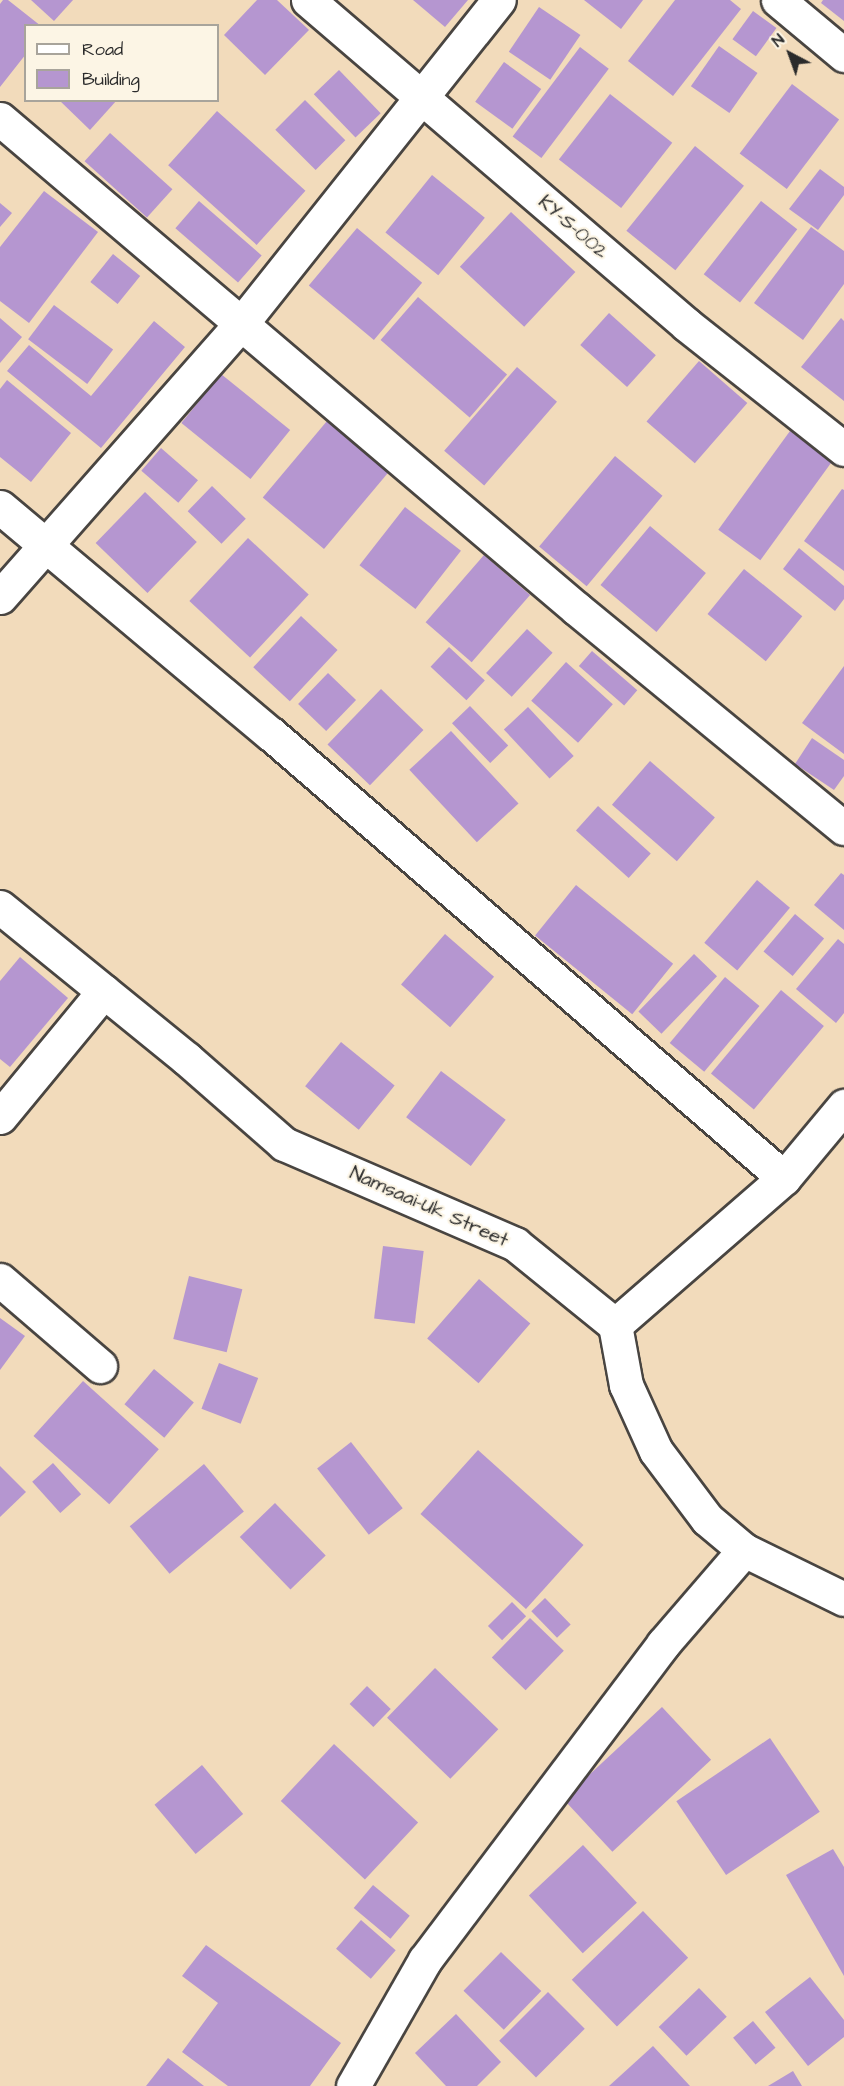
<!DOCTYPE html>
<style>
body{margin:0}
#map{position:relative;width:844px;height:2086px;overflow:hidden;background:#f2dbbb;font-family:"Architects Daughter",sans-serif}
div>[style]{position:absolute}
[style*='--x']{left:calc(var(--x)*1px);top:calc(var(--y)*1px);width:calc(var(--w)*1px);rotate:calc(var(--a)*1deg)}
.building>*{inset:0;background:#b596d0;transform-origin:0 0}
.roads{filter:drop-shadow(2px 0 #494541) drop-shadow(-2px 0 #494541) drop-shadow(0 2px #494541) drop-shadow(0 -2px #494541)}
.minor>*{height:33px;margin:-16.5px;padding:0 16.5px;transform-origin:16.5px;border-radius:16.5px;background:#fff}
span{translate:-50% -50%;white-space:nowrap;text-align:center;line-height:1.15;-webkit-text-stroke:4.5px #fcf5e5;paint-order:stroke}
.street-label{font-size:20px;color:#2b2b2b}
.legend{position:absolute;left:24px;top:24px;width:195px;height:78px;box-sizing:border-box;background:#fcf5e5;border:2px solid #a8a49b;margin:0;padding:8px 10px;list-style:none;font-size:18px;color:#2b2b2b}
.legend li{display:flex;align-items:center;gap:12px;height:30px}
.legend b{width:30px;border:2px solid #a8a49b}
.north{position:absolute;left:760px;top:24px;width:60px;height:60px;-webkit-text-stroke:4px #fcf5e5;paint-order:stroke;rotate:319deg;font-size:16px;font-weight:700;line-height:24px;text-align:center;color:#2b2b2b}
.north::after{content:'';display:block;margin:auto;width:21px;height:27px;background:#2b2b2b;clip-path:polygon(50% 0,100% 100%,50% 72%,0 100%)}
</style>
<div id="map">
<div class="building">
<i style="clip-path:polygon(3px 0,8px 0,41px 26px,26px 26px,26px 54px,0 87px,0 4px)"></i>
<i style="clip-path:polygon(31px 0,73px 0,54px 21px)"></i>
<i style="clip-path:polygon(257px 0,277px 0,309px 30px,265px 75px,224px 35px)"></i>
<i style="clip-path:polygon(413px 0,468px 0,445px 27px)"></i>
<i style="clip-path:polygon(584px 0,643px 0,621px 29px)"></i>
<i style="clip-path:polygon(675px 0,730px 0,741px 9px,673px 96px,628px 61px)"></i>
<i style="clip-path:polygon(823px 0,844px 0,844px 21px,821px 3px)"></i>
<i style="left:539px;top:7px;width:50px;height:54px;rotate:34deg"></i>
<i style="left:753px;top:11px;width:29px;height:35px;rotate:36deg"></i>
<i style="left:719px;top:46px;width:47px;height:49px;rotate:35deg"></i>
<i style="left:580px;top:47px;width:36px;height:112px;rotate:37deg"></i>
<i style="left:504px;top:62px;width:46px;height:49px;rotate:36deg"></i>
<i style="left:339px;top:70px;width:60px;height:35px;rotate:46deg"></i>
<i style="left:792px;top:84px;width:59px;height:87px;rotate:37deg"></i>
<i style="left:610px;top:94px;width:79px;height:83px;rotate:38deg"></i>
<i style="clip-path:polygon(59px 100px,117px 100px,90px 130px)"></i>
<i style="left:305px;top:100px;width:57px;height:42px;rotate:45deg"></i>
<i style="left:217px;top:111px;width:119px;height:73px;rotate:42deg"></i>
<i style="left:110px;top:133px;width:84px;height:38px;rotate:42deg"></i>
<i style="left:695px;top:146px;width:63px;height:109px;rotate:39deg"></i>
<i style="clip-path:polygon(820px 169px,844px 187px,844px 195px,818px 230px,789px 209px)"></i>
<i style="left:432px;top:175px;width:68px;height:74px;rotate:39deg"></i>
<i style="clip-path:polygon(44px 191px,98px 232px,29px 323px,0 301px,0 247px)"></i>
<i style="left:199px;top:201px;width:83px;height:36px;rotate:41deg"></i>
<i style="left:761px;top:201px;width:46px;height:93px;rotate:38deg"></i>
<i style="clip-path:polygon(0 203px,12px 213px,0 227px)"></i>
<i style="left:511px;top:212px;width:88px;height:75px;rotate:43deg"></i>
<i style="clip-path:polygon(811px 227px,844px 251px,844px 284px,803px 340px,754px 303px)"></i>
<i style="left:357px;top:228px;width:85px;height:75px;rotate:40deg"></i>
<i style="left:113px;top:254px;width:35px;height:36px;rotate:39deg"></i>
<i style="left:418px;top:297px;width:118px;height:57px;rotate:41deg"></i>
<i style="left:54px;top:305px;width:74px;height:43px;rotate:37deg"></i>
<i style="left:609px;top:313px;width:63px;height:43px;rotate:42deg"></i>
<i style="clip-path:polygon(0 318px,22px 337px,0 363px)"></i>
<i style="clip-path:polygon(841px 318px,844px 321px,844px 401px,801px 367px)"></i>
<i style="clip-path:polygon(154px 321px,185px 347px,101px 448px,7px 371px,29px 345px,91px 396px)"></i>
<i style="left:699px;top:361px;width:64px;height:80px;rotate:41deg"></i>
<i style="left:517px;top:367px;width:53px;height:111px;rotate:41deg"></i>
<i style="left:221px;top:374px;width:89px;height:63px;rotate:39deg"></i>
<i style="clip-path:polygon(7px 380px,71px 433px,31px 482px,0 457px,0 389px)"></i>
<i style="left:327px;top:421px;width:80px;height:100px;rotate:40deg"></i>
<i style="left:790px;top:431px;width:52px;height:122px;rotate:36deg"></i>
<i style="left:161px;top:448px;width:49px;height:30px;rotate:41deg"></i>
<i style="left:615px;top:456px;width:62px;height:118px;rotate:40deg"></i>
<i style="left:212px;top:486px;width:47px;height:35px;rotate:44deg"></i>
<i style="clip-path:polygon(842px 489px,844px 490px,844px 571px,804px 541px)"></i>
<i style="left:145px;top:492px;width:72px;height:71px;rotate:44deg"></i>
<i style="left:405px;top:507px;width:71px;height:74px;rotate:38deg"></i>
<i style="left:650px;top:526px;width:73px;height:77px;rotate:40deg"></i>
<i style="left:248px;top:538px;width:83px;height:86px;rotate:43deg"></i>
<i style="clip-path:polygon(799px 548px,844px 586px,844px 599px,835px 611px,783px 569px)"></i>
<i style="left:484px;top:555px;width:61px;height:89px;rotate:41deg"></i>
<i style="left:744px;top:569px;width:75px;height:58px;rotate:39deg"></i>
<i style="left:301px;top:616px;width:50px;height:70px;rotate:43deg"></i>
<i style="left:527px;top:629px;width:35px;height:60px;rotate:43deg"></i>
<i style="left:449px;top:647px;width:49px;height:27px;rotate:43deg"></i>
<i style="left:592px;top:651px;width:60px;height:20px;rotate:41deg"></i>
<i style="left:566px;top:662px;width:63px;height:52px;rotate:42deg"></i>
<i style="clip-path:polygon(844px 666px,844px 754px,802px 723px)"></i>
<i style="left:328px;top:673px;width:39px;height:43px;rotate:44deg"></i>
<i style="left:381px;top:689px;width:59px;height:77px;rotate:44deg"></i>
<i style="left:470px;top:706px;width:55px;height:25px;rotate:46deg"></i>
<i style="left:528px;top:707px;width:67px;height:33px;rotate:47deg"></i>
<i style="left:451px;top:731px;width:99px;height:57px;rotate:47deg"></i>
<i style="clip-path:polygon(812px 738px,844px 760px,844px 776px,834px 790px,795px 764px)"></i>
<i style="left:650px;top:761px;width:86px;height:58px;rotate:41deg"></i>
<i style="left:598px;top:806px;width:71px;height:33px;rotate:42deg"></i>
<i style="clip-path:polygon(841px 873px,844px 875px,844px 930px,814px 905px)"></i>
<i style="left:757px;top:880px;width:43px;height:82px;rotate:40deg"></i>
<i style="left:576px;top:885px;width:125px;height:65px;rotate:39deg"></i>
<i style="left:795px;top:914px;width:38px;height:49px;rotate:40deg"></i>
<i style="left:445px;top:934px;width:65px;height:67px;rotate:41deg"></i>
<i style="clip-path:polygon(838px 939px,844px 944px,844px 1013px,836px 1023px,796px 989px)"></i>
<i style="left:694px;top:954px;width:32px;height:80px;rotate:44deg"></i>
<i style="clip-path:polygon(20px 957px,68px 998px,10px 1067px,0 1059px,0 981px)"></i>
<i style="left:725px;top:977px;width:45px;height:86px;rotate:40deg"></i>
<i style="left:781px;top:990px;width:56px;height:109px;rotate:40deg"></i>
<i style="left:341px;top:1042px;width:69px;height:57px;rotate:39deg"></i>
<i style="left:441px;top:1071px;width:81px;height:58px;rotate:37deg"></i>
<i style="left:383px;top:1246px;width:41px;height:73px;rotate:7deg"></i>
<i style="left:189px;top:1276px;width:55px;height:65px;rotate:14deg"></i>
<i style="left:479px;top:1279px;width:68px;height:79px;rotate:41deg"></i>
<i style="clip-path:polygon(0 1318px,25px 1336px,0 1370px)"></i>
<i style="left:219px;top:1363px;width:42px;height:49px;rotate:21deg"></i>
<i style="left:154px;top:1369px;width:52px;height:46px;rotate:40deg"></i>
<i style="left:83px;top:1381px;width:102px;height:74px;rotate:42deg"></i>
<i style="left:351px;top:1442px;width:84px;height:43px;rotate:52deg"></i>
<i style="left:478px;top:1450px;width:142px;height:86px;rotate:42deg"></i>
<i style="left:53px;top:1463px;width:42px;height:28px;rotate:48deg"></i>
<i style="left:204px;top:1464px;width:62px;height:97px;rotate:50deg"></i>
<i style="clip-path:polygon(0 1466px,26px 1492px,0 1517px)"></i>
<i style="left:275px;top:1503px;width:73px;height:49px;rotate:46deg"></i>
<i style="left:545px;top:1598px;width:37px;height:19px;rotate:46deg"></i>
<i style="left:512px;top:1602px;width:20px;height:34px;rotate:45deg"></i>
<i style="left:530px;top:1618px;width:47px;height:55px;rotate:44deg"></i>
<i style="left:435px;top:1668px;width:88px;height:69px;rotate:44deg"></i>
<i style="left:367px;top:1686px;width:33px;height:25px;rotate:44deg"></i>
<i style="left:662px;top:1707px;width:72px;height:135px;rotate:47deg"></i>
<i style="left:770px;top:1738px;width:89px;height:113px;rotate:56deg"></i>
<i style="left:334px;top:1744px;width:115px;height:78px;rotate:43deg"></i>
<i style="left:202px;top:1765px;width:64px;height:62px;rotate:50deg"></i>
<i style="left:583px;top:1845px;width:79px;height:74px;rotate:47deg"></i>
<i style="clip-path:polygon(833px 1849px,844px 1867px,844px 1976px,786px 1875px)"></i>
<i style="left:373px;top:1885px;width:48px;height:30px;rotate:40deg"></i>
<i style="left:643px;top:1911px;width:65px;height:99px;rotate:46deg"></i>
<i style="left:361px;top:1920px;width:46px;height:38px;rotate:41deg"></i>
<i style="clip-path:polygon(206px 1945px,341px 2043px,310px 2086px,228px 2086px,182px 2052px,218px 2003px,182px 1976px)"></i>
<i style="left:501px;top:1952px;width:56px;height:54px;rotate:44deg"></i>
<i style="clip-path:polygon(810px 1977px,844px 2020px,844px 2037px,808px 2066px,765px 2012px)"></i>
<i style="left:699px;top:1988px;width:40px;height:56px;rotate:46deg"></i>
<i style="left:548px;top:1992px;width:52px;height:69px;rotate:45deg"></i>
<i style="clip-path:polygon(456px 2014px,501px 2062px,477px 2086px,446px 2086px,415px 2053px)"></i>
<i style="left:753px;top:2021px;width:35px;height:26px;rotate:50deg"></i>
<i style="clip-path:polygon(653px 2046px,690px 2086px,609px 2086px)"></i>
<i style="clip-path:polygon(168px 2058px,204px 2086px,146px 2086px)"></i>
<i style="clip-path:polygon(793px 2071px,802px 2086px,768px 2086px)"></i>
</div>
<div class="roads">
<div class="minor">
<i style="--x:308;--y:0;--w:499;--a:40.6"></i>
<i style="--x:687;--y:325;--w:200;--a:38.3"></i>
<i style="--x:778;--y:0;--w:86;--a:39.8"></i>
<i style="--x:0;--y:119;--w:757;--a:40.34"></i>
<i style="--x:577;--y:609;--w:345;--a:39.4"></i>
<i style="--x:0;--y:507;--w:354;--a:40"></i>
<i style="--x:271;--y:734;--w:678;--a:40.88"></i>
<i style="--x:0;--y:597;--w:364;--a:-48.6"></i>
<i style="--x:241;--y:324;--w:414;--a:-51.5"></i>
<i style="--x:0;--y:907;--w:241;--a:39.1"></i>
<i style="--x:187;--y:1059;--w:129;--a:41.2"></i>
<i style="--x:284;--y:1144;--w:252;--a:23.4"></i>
<i style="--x:515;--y:1244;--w:129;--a:39"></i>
<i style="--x:615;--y:1325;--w:61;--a:79.6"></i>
<i style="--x:626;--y:1385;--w:72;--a:65.6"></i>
<i style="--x:656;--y:1451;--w:85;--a:53.1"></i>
<i style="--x:707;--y:1519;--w:48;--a:40"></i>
<i style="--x:744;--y:1550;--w:111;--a:26.1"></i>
<i style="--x:0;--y:1117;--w:163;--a:-50.5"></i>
<i style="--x:0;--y:1280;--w:132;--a:40.7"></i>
<i style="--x:615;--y:1325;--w:224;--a:-41"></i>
<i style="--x:784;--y:1178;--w:94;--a:-50.2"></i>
<i style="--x:353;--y:2086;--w:145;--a:-60.3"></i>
<i style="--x:425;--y:1960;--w:396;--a:-53"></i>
<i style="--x:663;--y:1644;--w:124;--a:-49.2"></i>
</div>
</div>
<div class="street-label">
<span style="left:573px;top:227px;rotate:41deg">KY-S-002</span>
<span style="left:429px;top:1207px;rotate:24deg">Namsaai-Uk Street</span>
</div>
<ul class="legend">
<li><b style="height:8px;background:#fff"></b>Road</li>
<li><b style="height:16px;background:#b596d0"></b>Building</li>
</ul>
<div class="north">N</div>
</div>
